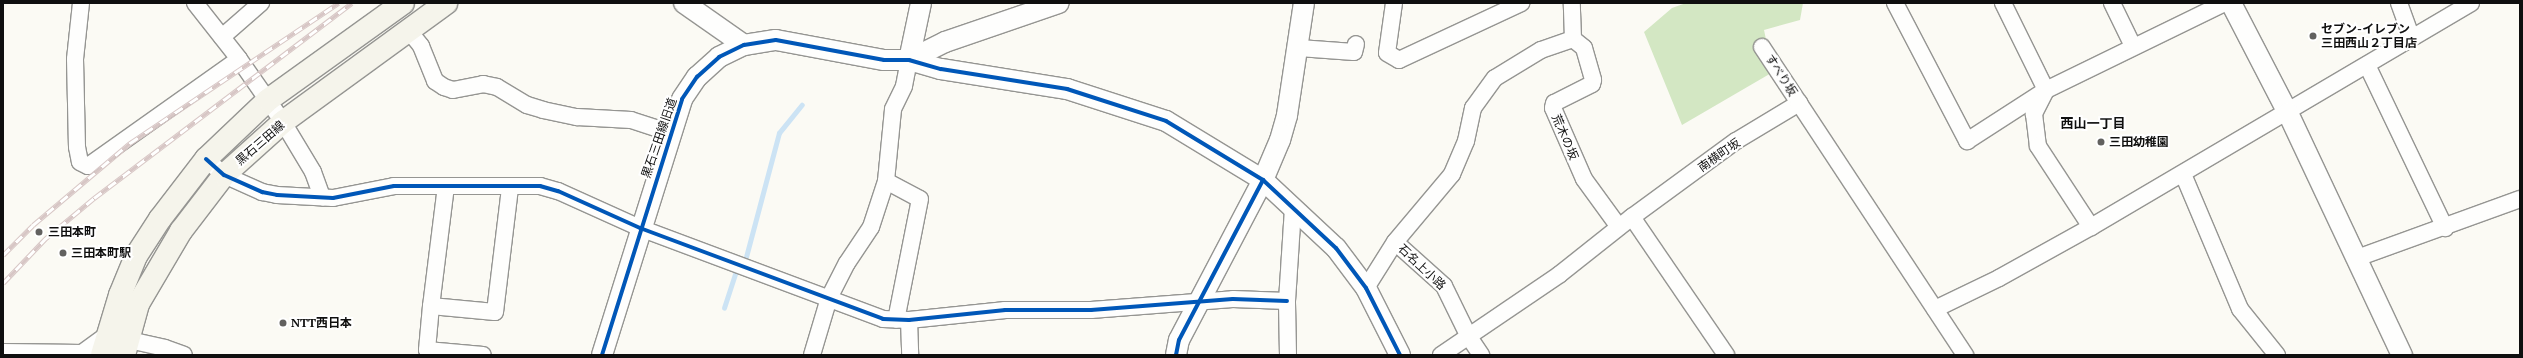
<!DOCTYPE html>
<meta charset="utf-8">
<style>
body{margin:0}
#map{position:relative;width:2523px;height:358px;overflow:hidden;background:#fbfaf4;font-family:"PT Serif","Noto Sans JP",serif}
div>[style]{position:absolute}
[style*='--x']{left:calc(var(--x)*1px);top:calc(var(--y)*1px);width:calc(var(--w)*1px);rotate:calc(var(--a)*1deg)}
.forest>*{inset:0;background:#d3e7c3}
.stream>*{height:4.5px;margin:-2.25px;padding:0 2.25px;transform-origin:2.25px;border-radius:2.25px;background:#cce3f4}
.roads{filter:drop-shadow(1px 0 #959592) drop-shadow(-1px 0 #959592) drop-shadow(0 1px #959592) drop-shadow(0 -1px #959592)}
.minor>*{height:16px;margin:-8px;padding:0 8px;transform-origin:8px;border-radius:8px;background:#fefefd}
.tertiary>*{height:20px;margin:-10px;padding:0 10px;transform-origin:10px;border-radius:10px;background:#fefefd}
.secondary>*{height:22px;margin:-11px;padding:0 11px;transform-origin:11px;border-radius:11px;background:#f5f4eb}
.rail>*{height:4.5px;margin-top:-2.25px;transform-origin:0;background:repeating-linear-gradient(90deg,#fff 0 9px,#d7c6c5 0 18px);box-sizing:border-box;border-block:1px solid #d7c6c5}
.cycleway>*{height:4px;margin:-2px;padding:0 2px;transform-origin:2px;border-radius:2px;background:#0057b8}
.dots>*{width:11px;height:11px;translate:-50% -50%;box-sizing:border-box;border:2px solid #fff;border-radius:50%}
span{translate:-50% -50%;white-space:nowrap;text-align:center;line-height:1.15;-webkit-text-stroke:4px #fff;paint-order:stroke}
.poi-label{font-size:12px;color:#0f0f0f;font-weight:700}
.left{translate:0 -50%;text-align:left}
.street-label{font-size:12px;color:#0f0f0f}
.neighbourhood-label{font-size:13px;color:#0f0f0f;font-weight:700}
.frame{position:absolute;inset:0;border:4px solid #0f0f0f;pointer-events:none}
</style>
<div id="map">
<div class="forest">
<i style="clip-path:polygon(1686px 3px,1803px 3px,1800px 20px,1764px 30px,1773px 72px,1682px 125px,1644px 32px,1672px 8px)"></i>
</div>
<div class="stream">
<i style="--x:746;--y:257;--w:128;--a:-75.1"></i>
<i style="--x:779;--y:133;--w:36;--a:-51"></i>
<i style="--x:724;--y:308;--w:39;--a:-72"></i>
</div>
<div class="roads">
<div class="minor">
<i style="--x:81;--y:3;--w:56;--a:96.1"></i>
<i style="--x:75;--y:59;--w:88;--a:88.7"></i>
<i style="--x:77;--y:147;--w:15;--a:79"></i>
<i style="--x:80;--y:162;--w:9;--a:27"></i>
<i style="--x:88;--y:166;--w:185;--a:-35.3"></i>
<i style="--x:195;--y:3;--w:71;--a:51.8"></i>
<i style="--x:239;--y:59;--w:77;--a:55.1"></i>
<i style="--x:283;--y:122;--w:58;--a:59"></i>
<i style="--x:313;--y:172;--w:27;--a:70"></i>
<i style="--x:1394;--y:3;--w:50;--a:98"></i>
<i style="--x:1387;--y:53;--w:14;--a:30"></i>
<i style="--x:1399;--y:60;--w:135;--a:-25"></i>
<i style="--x:1895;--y:3;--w:156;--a:62.4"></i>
<i style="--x:1967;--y:141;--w:94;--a:-32.8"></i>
<i style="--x:2046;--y:90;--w:198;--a:-26"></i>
<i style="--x:2003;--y:3;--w:97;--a:63.7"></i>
<i style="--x:2112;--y:3;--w:48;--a:64"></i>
<i style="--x:2399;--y:3;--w:35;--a:70"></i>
<i style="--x:409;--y:31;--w:19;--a:51"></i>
<i style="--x:421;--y:46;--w:38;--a:68"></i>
<i style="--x:435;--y:81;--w:11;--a:34"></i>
<i style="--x:444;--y:87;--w:9;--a:18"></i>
<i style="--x:453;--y:90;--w:31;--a:-11"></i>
<i style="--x:483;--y:84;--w:14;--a:12"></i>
<i style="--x:497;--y:87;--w:35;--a:31"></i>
<i style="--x:527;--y:105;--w:17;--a:17"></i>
<i style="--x:543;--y:110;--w:35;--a:12"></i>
<i style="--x:577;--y:117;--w:54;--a:3.2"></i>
<i style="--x:631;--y:120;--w:40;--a:18"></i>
<i style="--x:222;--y:37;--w:52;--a:-41.1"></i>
<i style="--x:1573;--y:39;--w:14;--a:39"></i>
<i style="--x:1584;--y:48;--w:33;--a:74"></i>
<i style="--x:1593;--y:80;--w:4;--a:104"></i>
<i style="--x:1592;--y:84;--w:42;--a:153.4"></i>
<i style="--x:1554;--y:103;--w:5;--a:101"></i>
<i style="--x:1553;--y:108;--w:77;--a:66.4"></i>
<i style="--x:1584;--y:179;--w:59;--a:53.9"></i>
<i style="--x:1762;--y:47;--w:67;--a:56.5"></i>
<i style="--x:1299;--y:48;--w:55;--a:4.2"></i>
<i style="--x:1354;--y:52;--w:8;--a:-76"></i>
<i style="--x:2367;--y:65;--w:181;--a:64.4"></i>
<i style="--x:2045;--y:92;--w:25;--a:117"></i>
<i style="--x:2034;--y:114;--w:32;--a:83"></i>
<i style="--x:2038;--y:146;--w:97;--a:56.8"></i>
<i style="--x:206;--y:159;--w:24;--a:42"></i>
<i style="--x:224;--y:175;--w:42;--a:24.1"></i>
<i style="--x:262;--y:192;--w:15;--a:11"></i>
<i style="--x:277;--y:195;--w:56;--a:3.1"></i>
<i style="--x:333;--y:198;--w:62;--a:-11.1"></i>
<i style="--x:394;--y:186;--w:146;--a:0"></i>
<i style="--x:540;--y:186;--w:19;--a:16"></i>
<i style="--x:558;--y:191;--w:90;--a:24.3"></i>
<i style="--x:640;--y:228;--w:259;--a:20.5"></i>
<i style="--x:883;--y:319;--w:26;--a:2"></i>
<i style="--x:909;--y:320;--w:97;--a:-5.9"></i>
<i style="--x:1005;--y:310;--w:86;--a:0"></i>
<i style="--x:1091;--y:310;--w:142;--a:-4.4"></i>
<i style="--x:1233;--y:299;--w:54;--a:2.1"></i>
<i style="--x:2183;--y:174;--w:147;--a:67.1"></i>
<i style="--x:2240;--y:309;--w:59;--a:51.2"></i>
<i style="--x:886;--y:181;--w:38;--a:28"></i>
<i style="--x:920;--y:199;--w:123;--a:101.2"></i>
<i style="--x:446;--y:186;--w:121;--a:97.1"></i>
<i style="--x:431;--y:306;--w:64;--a:5.4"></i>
<i style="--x:495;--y:312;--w:125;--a:-83.1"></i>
<i style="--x:1632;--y:217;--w:167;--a:55.7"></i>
<i style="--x:1395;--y:242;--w:66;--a:41.9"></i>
<i style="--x:1444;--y:286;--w:57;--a:63.9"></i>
<i style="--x:1469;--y:337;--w:22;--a:56"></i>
<i style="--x:2357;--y:258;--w:173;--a:-19.9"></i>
<i style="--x:1366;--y:288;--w:54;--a:-57.8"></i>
<i style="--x:1395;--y:242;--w:89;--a:-50"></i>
<i style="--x:1452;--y:174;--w:36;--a:-67"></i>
<i style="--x:1466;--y:141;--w:34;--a:-78"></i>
<i style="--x:1473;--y:108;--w:37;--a:-54"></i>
<i style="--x:1495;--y:78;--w:54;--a:-31.3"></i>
<i style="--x:1541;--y:50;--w:34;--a:-19"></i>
<i style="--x:1573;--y:39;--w:36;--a:-92"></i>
<i style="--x:431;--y:306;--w:44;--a:95.2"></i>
<i style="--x:427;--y:350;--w:56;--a:5.1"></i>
<i style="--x:1935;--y:309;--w:71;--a:-25.8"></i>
<i style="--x:1999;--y:278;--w:105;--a:-29"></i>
<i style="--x:2091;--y:227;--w:441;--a:-30.5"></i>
<i style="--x:909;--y:320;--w:35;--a:88"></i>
<i style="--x:3;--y:352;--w:79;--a:0.7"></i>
<i style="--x:82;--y:353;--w:31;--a:-36"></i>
<i style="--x:107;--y:335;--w:59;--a:12.6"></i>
<i style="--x:165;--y:348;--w:20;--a:20"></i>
<i style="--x:812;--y:355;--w:59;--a:-73.4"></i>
<i style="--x:829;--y:298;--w:39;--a:-63"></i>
<i style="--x:847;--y:263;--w:43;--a:-56.3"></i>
<i style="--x:871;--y:227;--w:48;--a:-71.9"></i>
<i style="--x:886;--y:181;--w:72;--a:-84.4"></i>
<i style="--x:893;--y:109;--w:25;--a:-64"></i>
<i style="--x:904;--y:86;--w:26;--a:-79"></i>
<i style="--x:1288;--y:355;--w:54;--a:-91.1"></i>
<i style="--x:1287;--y:301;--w:93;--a:-86.3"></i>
<i style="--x:1441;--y:355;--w:144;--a:-34.2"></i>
<i style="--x:1560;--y:274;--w:92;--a:-38.4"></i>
<i style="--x:1632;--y:217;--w:129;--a:-36.2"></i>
<i style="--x:1736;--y:141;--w:74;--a:-31.1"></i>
<i style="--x:1799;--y:103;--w:302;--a:56.6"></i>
</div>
<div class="tertiary">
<i style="--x:684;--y:3;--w:73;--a:35"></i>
<i style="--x:2231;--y:3;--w:124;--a:62.6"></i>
<i style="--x:2288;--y:113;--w:268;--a:64.8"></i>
<i style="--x:909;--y:60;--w:40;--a:-26.6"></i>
<i style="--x:945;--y:42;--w:120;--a:-18.9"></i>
<i style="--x:909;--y:60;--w:58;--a:-78.1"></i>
<i style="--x:602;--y:355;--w:268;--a:-72.6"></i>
<i style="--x:682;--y:99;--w:27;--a:-56"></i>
<i style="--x:697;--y:77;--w:30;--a:-42"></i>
<i style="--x:719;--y:57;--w:28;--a:-26"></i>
<i style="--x:744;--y:45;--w:32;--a:-9"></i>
<i style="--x:776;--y:40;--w:110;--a:10.5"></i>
<i style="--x:884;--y:60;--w:25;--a:0"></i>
<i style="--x:909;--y:60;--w:33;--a:16"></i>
<i style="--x:941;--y:69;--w:128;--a:9"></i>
<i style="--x:1067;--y:89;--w:104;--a:17.9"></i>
<i style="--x:1166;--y:121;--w:114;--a:31.3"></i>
<i style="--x:1263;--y:180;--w:100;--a:43"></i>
<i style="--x:1336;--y:248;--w:50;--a:53.1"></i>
<i style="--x:1366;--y:288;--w:75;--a:63.1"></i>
<i style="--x:1176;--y:355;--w:15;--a:-79"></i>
<i style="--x:1179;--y:340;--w:181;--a:-62.3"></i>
<i style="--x:1263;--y:180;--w:43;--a:-67"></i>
<i style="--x:1280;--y:140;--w:26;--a:-74"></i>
<i style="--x:1287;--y:115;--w:113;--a:-81.4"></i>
</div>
<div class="secondary">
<i style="--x:102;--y:355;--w:63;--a:-73.3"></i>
<i style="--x:120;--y:295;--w:42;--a:-67.7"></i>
<i style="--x:136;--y:256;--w:44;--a:-57"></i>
<i style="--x:160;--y:219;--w:76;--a:-52.5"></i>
<i style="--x:206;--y:159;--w:86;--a:-43.6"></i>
<i style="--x:268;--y:100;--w:166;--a:-35.7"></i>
<i style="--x:124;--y:355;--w:53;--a:-74.6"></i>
<i style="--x:138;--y:304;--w:85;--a:-59.5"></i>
<i style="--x:181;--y:231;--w:71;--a:-52.5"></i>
<i style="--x:224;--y:175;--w:79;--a:-41.9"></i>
<i style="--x:283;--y:122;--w:202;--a:-36.1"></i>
</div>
</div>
<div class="rail">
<i style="--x:3;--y:255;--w:42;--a:-45"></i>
<i style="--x:33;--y:225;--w:127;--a:-40.2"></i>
<i style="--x:130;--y:143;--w:251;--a:-33.9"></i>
<i style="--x:3;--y:283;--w:61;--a:-46.3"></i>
<i style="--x:45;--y:239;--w:64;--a:-39.9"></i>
<i style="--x:94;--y:198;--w:323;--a:-37.1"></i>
</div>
<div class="cycleway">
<i style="--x:206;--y:159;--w:24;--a:42"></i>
<i style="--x:224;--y:175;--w:42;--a:24.1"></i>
<i style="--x:262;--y:192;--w:15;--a:11"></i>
<i style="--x:277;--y:195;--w:56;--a:3.1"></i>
<i style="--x:333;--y:198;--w:62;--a:-11.1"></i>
<i style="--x:394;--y:186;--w:146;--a:0"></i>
<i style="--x:540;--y:186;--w:19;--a:16"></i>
<i style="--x:558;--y:191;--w:90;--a:24.3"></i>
<i style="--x:640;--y:228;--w:259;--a:20.5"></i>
<i style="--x:883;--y:319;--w:26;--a:2"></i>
<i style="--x:909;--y:320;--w:97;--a:-5.9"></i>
<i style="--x:1005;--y:310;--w:86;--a:0"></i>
<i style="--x:1091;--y:310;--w:142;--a:-4.4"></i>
<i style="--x:1233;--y:299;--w:54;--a:2.1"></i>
<i style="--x:602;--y:355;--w:268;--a:-72.6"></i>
<i style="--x:682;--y:99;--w:27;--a:-56"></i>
<i style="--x:697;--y:77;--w:30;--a:-42"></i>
<i style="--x:719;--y:57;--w:28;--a:-26"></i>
<i style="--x:744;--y:45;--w:32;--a:-9"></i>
<i style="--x:776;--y:40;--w:110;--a:10.5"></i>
<i style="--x:884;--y:60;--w:25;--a:0"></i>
<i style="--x:909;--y:60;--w:33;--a:16"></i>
<i style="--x:941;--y:69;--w:128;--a:9"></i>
<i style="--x:1067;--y:89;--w:104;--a:17.9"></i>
<i style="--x:1166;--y:121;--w:114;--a:31.3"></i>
<i style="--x:1263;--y:180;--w:100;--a:43"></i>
<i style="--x:1336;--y:248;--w:50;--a:53.1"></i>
<i style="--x:1366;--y:288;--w:75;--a:63.1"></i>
<i style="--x:1176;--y:355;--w:15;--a:-79"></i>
<i style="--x:1179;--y:340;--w:181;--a:-62.3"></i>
</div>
<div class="dots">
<i style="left:2313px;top:36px;background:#62615f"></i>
<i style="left:2101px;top:142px;background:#62615f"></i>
<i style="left:39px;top:232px;background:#62615f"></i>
<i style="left:63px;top:253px;background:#62615f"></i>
<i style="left:283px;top:323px;background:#62615f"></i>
</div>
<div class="poi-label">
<span class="left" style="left:2321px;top:36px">セブン-イレブン<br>三田西山２丁目店</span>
<span class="left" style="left:2109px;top:142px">三田幼稚園</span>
<span class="left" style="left:48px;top:232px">三田本町</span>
<span class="left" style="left:71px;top:253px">三田本町駅</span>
<span class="left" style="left:291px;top:323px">NTT西日本</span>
</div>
<div class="street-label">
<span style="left:1781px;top:75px;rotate:57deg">すべり坂</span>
<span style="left:1565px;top:137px;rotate:67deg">荒木の坂</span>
<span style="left:659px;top:138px;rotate:-71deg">黒石三田線旧道</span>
<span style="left:260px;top:143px;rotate:-41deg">黒石三田線</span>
<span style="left:1719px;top:155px;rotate:-35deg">南横町坂</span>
<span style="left:1422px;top:267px;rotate:43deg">石名上小路</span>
</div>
<div class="neighbourhood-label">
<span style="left:2093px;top:123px">西山一丁目</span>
</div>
<div class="frame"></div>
</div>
